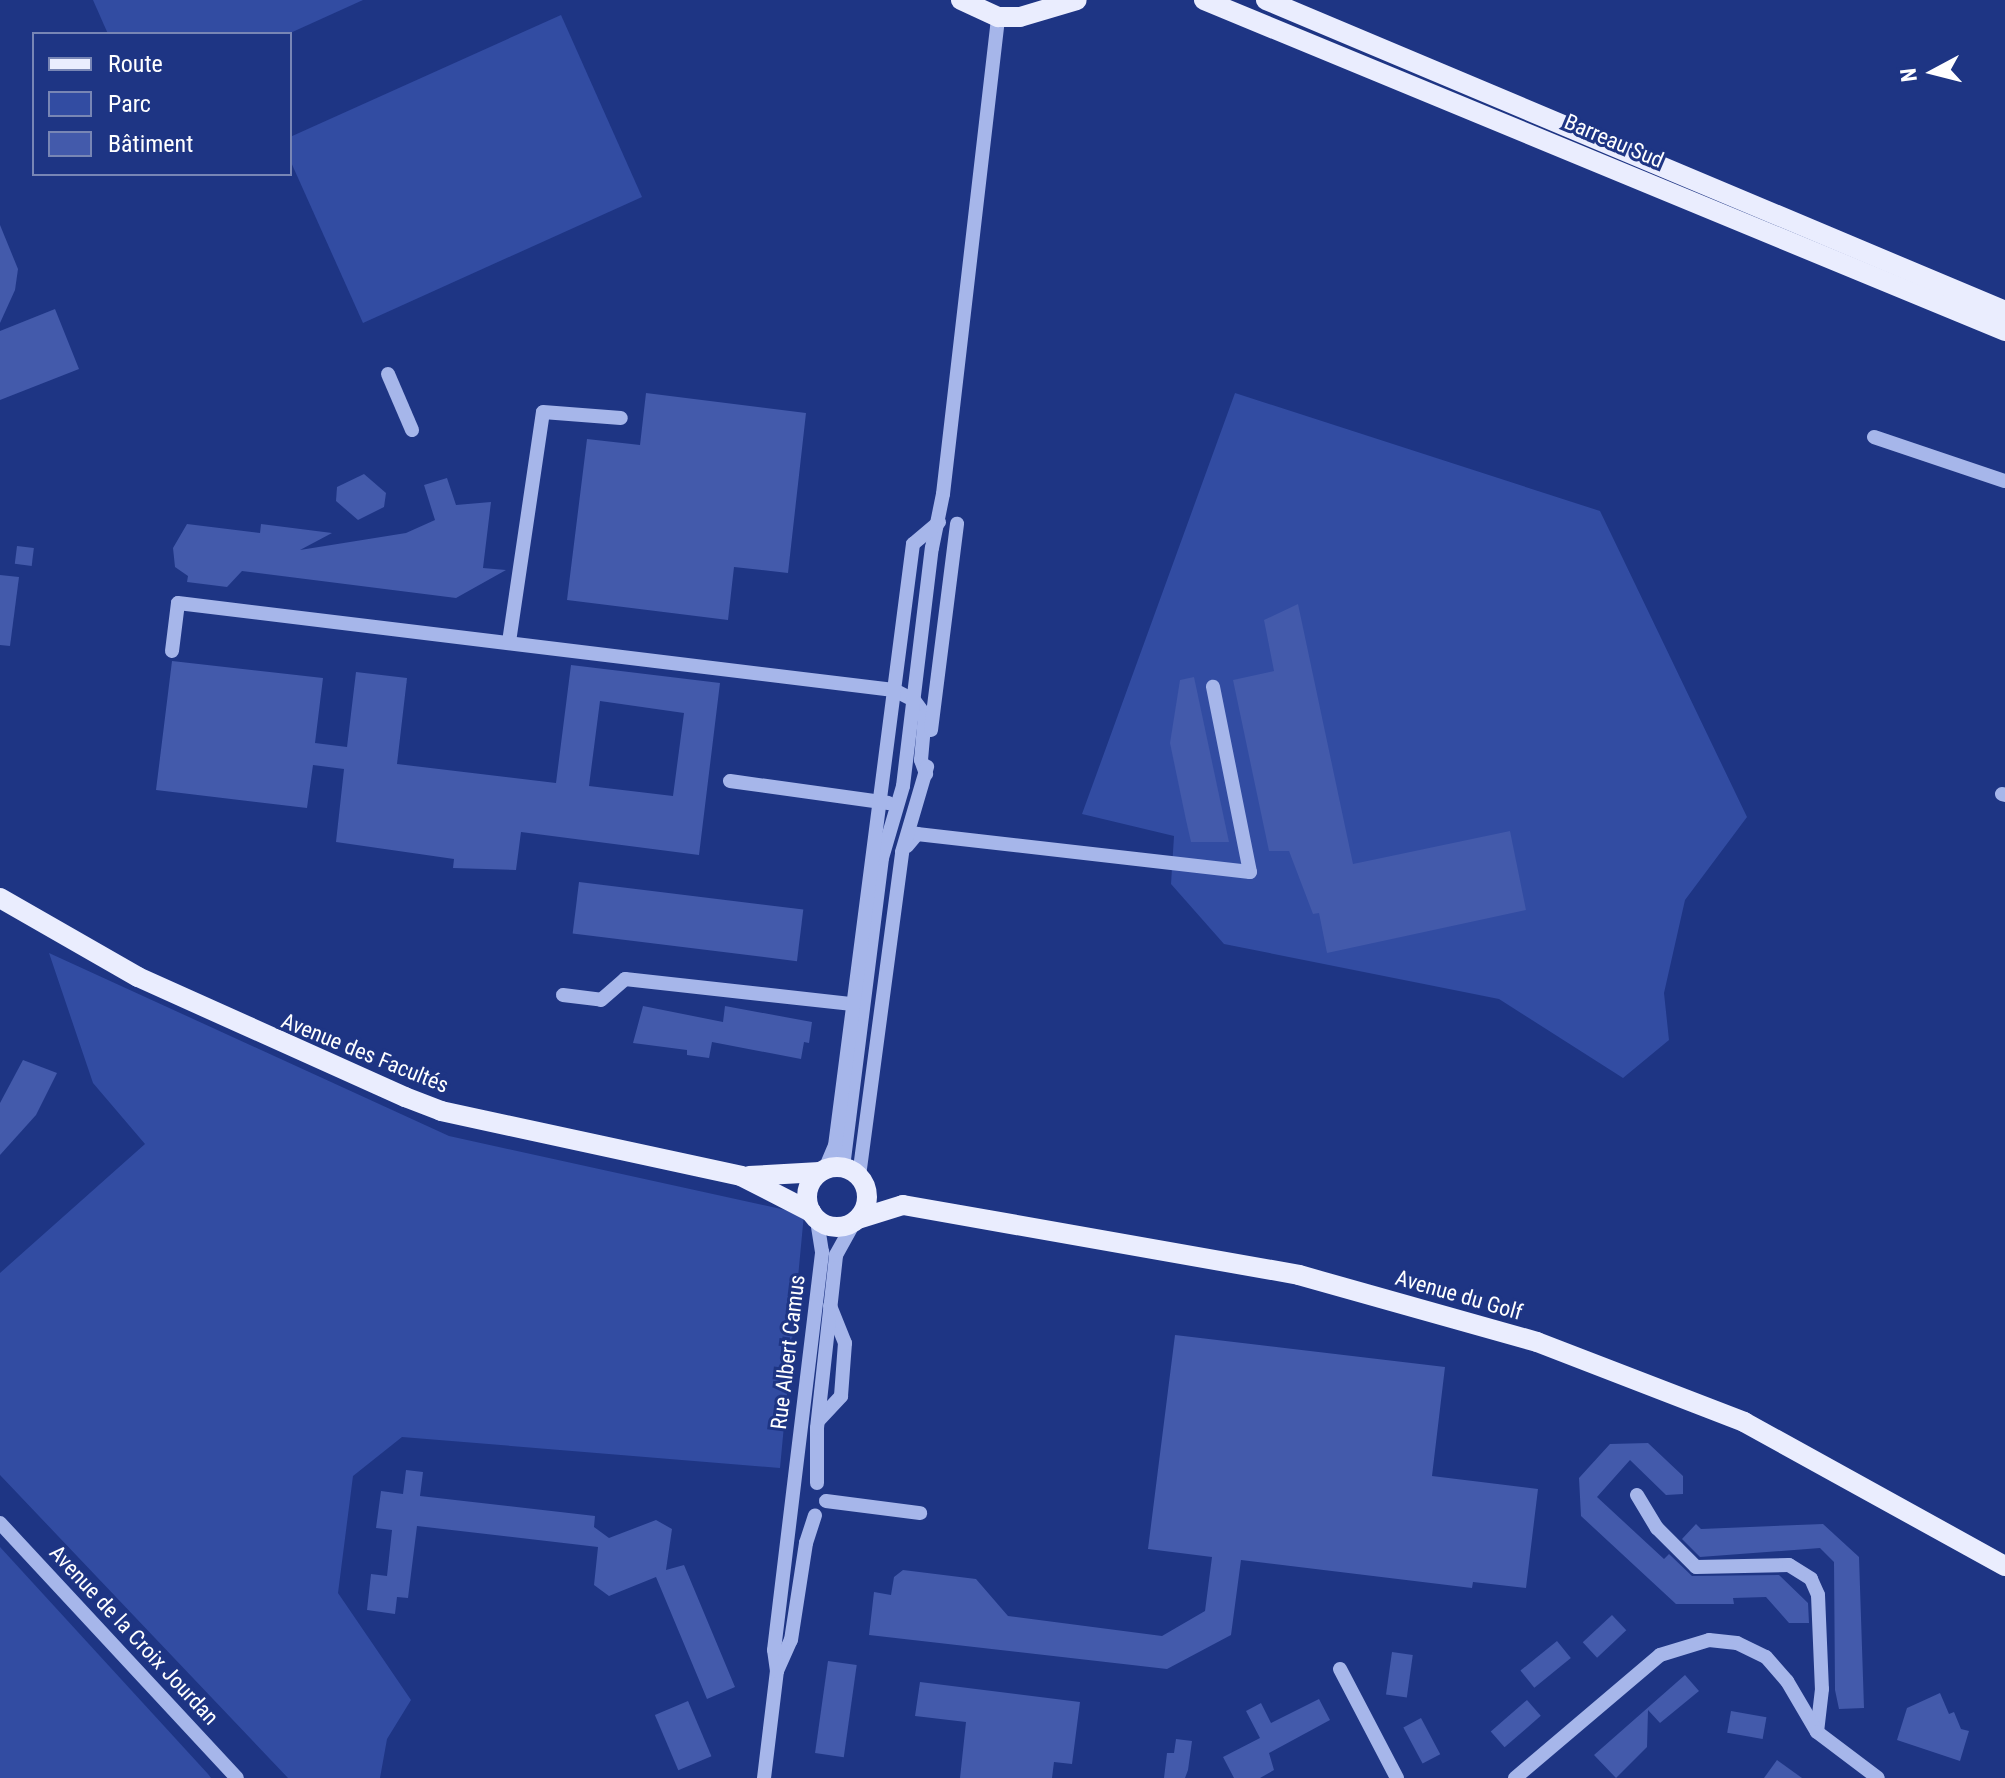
<!DOCTYPE html>
<meta charset="utf-8">
<style>
body{margin:0}
#map{position:relative;width:2005px;height:1778px;overflow:hidden;background:#1e3584;font-family:"Roboto Condensed",sans-serif}
div>[style]{position:absolute}
[style*='--x']{left:calc(var(--x)*1px);top:calc(var(--y)*1px);width:calc(var(--w)*1px);rotate:calc(var(--a)*1deg)}
.green>*{inset:0;background:#324ca2}
.building>*{inset:0;background:#435aab;transform-origin:0 0}
.minor>*{height:14px;margin:-7px;padding:0 7px;transform-origin:7px;border-radius:7px;background:#a6b6ea}
.major>*{height:20px;margin:-10px;padding:0 10px;transform-origin:10px;border-radius:10px;background:#eaedfe}
.major>.ring{margin:-10px;padding:0;box-sizing:content-box;background:none;border:20px solid #eaedfe;border-radius:50%}
span{translate:-50% -50%;white-space:nowrap;text-align:center;line-height:1.15;-webkit-text-stroke:6px #1e3584;paint-order:stroke}
.street-label{font-size:22px;color:#fff}
.legend{position:absolute;left:32px;top:32px;width:260px;height:144px;box-sizing:border-box;background:#1e3584;border:2px solid #7886b5;margin:0;padding:10px 14px;list-style:none;font-size:24px;color:#fff}
.legend li{display:flex;align-items:center;gap:16px;height:40px}
.legend b{width:40px;border:2px solid #7886b5}
.north{position:absolute;left:1893px;top:32px;width:80px;height:80px;-webkit-text-stroke:6px #1e3584;paint-order:stroke;rotate:263deg;font-size:22px;font-weight:700;line-height:32px;text-align:center;color:#fff}
.north::after{content:'';display:block;margin:auto;width:28px;height:36px;background:#fff;clip-path:polygon(50% 0,100% 100%,50% 72%,0 100%)}
</style>
<div id="map">
<div class="green">
<i style="clip-path:polygon(93px 0,363px 0,288px 34px,108px 34px)"></i>
<i style="clip-path:polygon(561px 15px,642px 197px,363px 323px,290px 160px,290px 137px)"></i>
<i style="clip-path:polygon(1235px 393px,1600px 511px,1747px 817px,1685px 900px,1664px 993px,1669px 1040px,1623px 1078px,1499px 999px,1224px 944px,1171px 884px,1174px 836px,1082px 814px)"></i>
<i style="clip-path:polygon(49px 953px,449px 1136px,804px 1214px,780px 1468px,402px 1437px,353px 1476px,338px 1593px,411px 1700px,387px 1739px,380px 1778px,288px 1778px,0 1475px,0 1273px,145px 1144px,93px 1083px)"></i>
<i style="clip-path:polygon(0 1547px,208px 1774px,211px 1778px,0 1778px)"></i>
</div>
<div class="building">
<i style="clip-path:polygon(0 225px,18px 269px,15px 290px,0 323px)"></i>
<i style="clip-path:polygon(55px 309px,79px 369px,0 400px,0 331px)"></i>
<i style="clip-path:polygon(646px 393px,806px 413px,788px 573px,734px 567px,728px 620px,567px 600px,587px 439px,640px 445px)"></i>
<i style="clip-path:polygon(364px 474px,386px 493px,384px 507px,358px 520px,336px 501px,337px 487px)"></i>
<i style="clip-path:polygon(447px 478px,456px 505px,491px 502px,483px 568px,506px 570px,456px 598px,242px 571px,227px 587px,187px 582px,188px 576px,175px 567px,173px 548px,187px 524px,260px 533px,261px 524px,332px 533px,300px 550px,406px 533px,435px 520px,424px 485px)"></i>
<i style="left:17px;top:546px;width:17px;height:18px;rotate:7deg"></i>
<i style="clip-path:polygon(0 575px,19px 577px,10px 646px,0 645px)"></i>
<i style="clip-path:polygon(1298px 604px,1353px 864px,1510px 831px,1526px 910px,1327px 953px,1319px 913px,1313px 914px,1289px 851px,1269px 851px,1233px 680px,1274px 671px,1264px 620px)"></i>
<i style="clip-path:polygon(evenodd,172px 661px,323px 678px,315px 743px,347px 747px,356px 672px,407px 678px,397px 764px,556px 783px,571px 665px,720px 683px,699px 855px,521px 832px,516px 870px,453px 868px,454px 859px,336px 842px,344px 769px,313px 765px,307px 808px,156px 790px,172px 661px,600px 701px,684px 713px,673px 796px,589px 786px,600px 701px)"></i>
<i style="clip-path:polygon(1194px 677px,1229px 842px,1191px 842px,1186px 820px,1170px 743px,1180px 680px)"></i>
<i style="left:579px;top:882px;width:226px;height:52px;rotate:7deg"></i>
<i style="clip-path:polygon(643px 1006px,723px 1022px,725px 1006px,812px 1022px,809px 1043px,804px 1042px,801px 1059px,712px 1042px,709px 1058px,687px 1055px,687px 1050px,633px 1043px)"></i>
<i style="clip-path:polygon(23px 1060px,57px 1073px,36px 1115px,0 1155px,0 1103px)"></i>
<i style="clip-path:polygon(1175px 1335px,1445px 1367px,1432px 1476px,1538px 1489px,1526px 1588px,1473px 1582px,1472px 1588px,1241px 1560px,1231px 1635px,1167px 1669px,869px 1635px,874px 1592px,891px 1595px,894px 1577px,903px 1570px,976px 1579px,1008px 1616px,1162px 1636px,1205px 1611px,1212px 1557px,1148px 1549px)"></i>
<i style="clip-path:polygon(1648px 1443px,1683px 1476px,1683px 1494px,1666px 1495px,1630px 1460px,1597px 1497px,1664px 1559px,1669px 1554px,1692px 1576px,1779px 1575px,1808px 1603px,1809px 1623px,1789px 1623px,1766px 1597px,1733px 1598px,1734px 1604px,1676px 1604px,1581px 1516px,1579px 1478px,1610px 1444px)"></i>
<i style="clip-path:polygon(406px 1470px,423px 1472px,420px 1496px,595px 1516px,594px 1527px,609px 1538px,656px 1520px,672px 1529px,666px 1570px,684px 1565px,735px 1687px,707px 1699px,656px 1577px,609px 1596px,594px 1585px,598px 1547px,417px 1526px,408px 1598px,397px 1597px,395px 1614px,367px 1610px,371px 1574px,387px 1576px,392px 1530px,376px 1528px,381px 1491px,403px 1494px)"></i>
<i style="clip-path:polygon(1696px 1524px,1701px 1529px,1823px 1524px,1859px 1557px,1864px 1708px,1839px 1709px,1835px 1690px,1834px 1562px,1820px 1548px,1700px 1557px,1682px 1539px)"></i>
<i style="left:1612px;top:1615px;width:21px;height:40px;rotate:47deg"></i>
<i style="left:1557px;top:1641px;width:22px;height:47px;rotate:51deg"></i>
<i style="left:1392px;top:1652px;width:21px;height:43px;rotate:8deg"></i>
<i style="left:828px;top:1661px;width:29px;height:93px;rotate:8deg"></i>
<i style="clip-path:polygon(1685px 1675px,1699px 1691px,1660px 1723px,1648px 1710px,1647px 1747px,1616px 1778px,1594px 1755px)"></i>
<i style="clip-path:polygon(920px 1682px,1080px 1702px,1072px 1764px,1054px 1762px,1052px 1778px,960px 1778px,966px 1722px,915px 1716px)"></i>
<i style="clip-path:polygon(1940px 1693px,1949px 1714px,1954px 1712px,1961px 1729px,1969px 1731px,1960px 1761px,1897px 1740px,1907px 1708px)"></i>
<i style="clip-path:polygon(1319px 1699px,1330px 1720px,1269px 1753px,1274px 1770px,1260px 1778px,1234px 1778px,1223px 1757px,1260px 1738px,1246px 1711px,1261px 1703px,1271px 1723px)"></i>
<i style="left:1527px;top:1700px;width:21px;height:48px;rotate:49deg"></i>
<i style="left:688px;top:1701px;width:60px;height:36px;rotate:67deg"></i>
<i style="left:1731px;top:1711px;width:36px;height:22px;rotate:10deg"></i>
<i style="left:1421px;top:1718px;width:41px;height:20px;rotate:62deg"></i>
<i style="clip-path:polygon(1176px 1739px,1192px 1741px,1188px 1770px,1185px 1778px,1164px 1778px,1167px 1753px,1174px 1753px)"></i>
<i style="clip-path:polygon(1777px 1760px,1802px 1778px,1764px 1778px)"></i>
</div>
<div class="minor">
<i style="--x:388;--y:374;--w:61;--a:66.8"></i>
<i style="--x:1874;--y:437;--w:138;--a:18.6"></i>
<i style="--x:509;--y:642;--w:232;--a:-81.6"></i>
<i style="--x:543;--y:412;--w:78;--a:4.4"></i>
<i style="--x:172;--y:651;--w:48;--a:-82.9"></i>
<i style="--x:178;--y:603;--w:721;--a:6.93"></i>
<i style="--x:894;--y:690;--w:22;--a:27"></i>
<i style="--x:914;--y:700;--w:19;--a:54"></i>
<i style="--x:925;--y:715;--w:45;--a:95.1"></i>
<i style="--x:921;--y:760;--w:15;--a:70"></i>
<i style="--x:931;--y:730;--w:208;--a:-82.8"></i>
<i style="--x:730;--y:781;--w:160;--a:7.9"></i>
<i style="--x:2002;--y:794;--w:3;--a:18"></i>
<i style="--x:907;--y:846;--w:16;--a:-50"></i>
<i style="--x:917;--y:834;--w:335;--a:6.5"></i>
<i style="--x:1250;--y:872;--w:189;--a:-101.3"></i>
<i style="--x:563;--y:995;--w:38;--a:7"></i>
<i style="--x:601;--y:1000;--w:32;--a:-41"></i>
<i style="--x:625;--y:979;--w:229;--a:6.3"></i>
<i style="--x:843;--y:1167;--w:311;--a:-82.8"></i>
<i style="--x:882;--y:858;--w:75;--a:-73.7"></i>
<i style="--x:903;--y:786;--w:240;--a:-83.1"></i>
<i style="--x:932;--y:548;--w:55;--a:-78.5"></i>
<i style="--x:943;--y:494;--w:480;--a:-83.4"></i>
<i style="--x:825;--y:1169;--w:25;--a:-67"></i>
<i style="--x:835;--y:1146;--w:607;--a:-82.62"></i>
<i style="--x:913;--y:544;--w:34;--a:-40"></i>
<i style="--x:859;--y:1176;--w:327;--a:-82.4"></i>
<i style="--x:902;--y:852;--w:89;--a:-73.6"></i>
<i style="--x:818;--y:1421;--w:34;--a:-47"></i>
<i style="--x:841;--y:1396;--w:53;--a:-85.7"></i>
<i style="--x:845;--y:1343;--w:40;--a:-112"></i>
<i style="--x:817;--y:1483;--w:55;--a:-90"></i>
<i style="--x:817;--y:1428;--w:174;--a:-83.7"></i>
<i style="--x:836;--y:1255;--w:38;--a:-61"></i>
<i style="--x:1637;--y:1495;--w:39;--a:59"></i>
<i style="--x:1657;--y:1528;--w:55;--a:45"></i>
<i style="--x:1696;--y:1567;--w:93;--a:-1.2"></i>
<i style="--x:1789;--y:1565;--w:26;--a:32"></i>
<i style="--x:1811;--y:1579;--w:17;--a:66"></i>
<i style="--x:1818;--y:1595;--w:94;--a:87.6"></i>
<i style="--x:1822;--y:1689;--w:43;--a:96.6"></i>
<i style="--x:826;--y:1501;--w:95;--a:7.3"></i>
<i style="--x:0;--y:1523;--w:348;--a:47.1"></i>
<i style="--x:1340;--y:1669;--w:123;--a:62.4"></i>
<i style="--x:777;--y:1671;--w:34;--a:-66"></i>
<i style="--x:791;--y:1640;--w:98;--a:-81.2"></i>
<i style="--x:806;--y:1543;--w:29;--a:-72"></i>
<i style="--x:764;--y:1778;--w:108;--a:-83.1"></i>
<i style="--x:777;--y:1671;--w:21;--a:-98"></i>
<i style="--x:774;--y:1650;--w:401;--a:-83.1"></i>
<i style="--x:822;--y:1252;--w:33;--a:-99"></i>
<i style="--x:1515;--y:1778;--w:190;--a:-40.3"></i>
<i style="--x:1660;--y:1655;--w:51;--a:-17"></i>
<i style="--x:1709;--y:1640;--w:28;--a:6"></i>
<i style="--x:1737;--y:1643;--w:32;--a:26"></i>
<i style="--x:1766;--y:1657;--w:32;--a:49"></i>
<i style="--x:1787;--y:1681;--w:59;--a:59.5"></i>
<i style="--x:1817;--y:1732;--w:76;--a:37"></i>
</div>
<div class="major">
<i style="--x:961;--y:0;--w:41;--a:24.7"></i>
<i style="--x:998;--y:17;--w:22;--a:0"></i>
<i style="--x:1020;--y:17;--w:59;--a:-16.6"></i>
<i style="--x:1204;--y:0;--w:867;--a:22.45"></i>
<i style="--x:1266;--y:0;--w:802;--a:22.82"></i>
<i style="--x:0;--y:898;--w:159;--a:29.8"></i>
<i style="--x:138;--y:977;--w:293;--a:24.2"></i>
<i style="--x:405;--y:1097;--w:39;--a:21"></i>
<i style="--x:441;--y:1111;--w:307;--a:12.2"></i>
<i style="--x:741;--y:1176;--w:79;--a:27.2"></i>
<i class="ring" style="left:807px;top:1167px;width:40px;height:40px"></i>
<i style="--x:749;--y:1176;--w:71;--a:-3.2"></i>
<i style="--x:858;--y:1219;--w:47;--a:-17.3"></i>
<i style="--x:903;--y:1205;--w:402;--a:10"></i>
<i style="--x:1299;--y:1275;--w:247;--a:15.7"></i>
<i style="--x:1537;--y:1342;--w:222;--a:21.1"></i>
<i style="--x:1744;--y:1422;--w:298;--a:28.9"></i>
</div>
<div class="street-label">
<span style="left:1614px;top:141px;rotate:23deg">Barreau Sud</span>
<span style="left:365px;top:1053px;rotate:22deg">Avenue des Facultés</span>
<span style="left:1459px;top:1295px;rotate:16deg">Avenue du Golf</span>
<span style="left:788px;top:1352px;rotate:-83deg">Rue Albert Camus</span>
<span style="left:134px;top:1635px;rotate:47deg">Avenue de la Croix Jourdan</span>
</div>
<ul class="legend">
<li><b style="height:10px;background:#eaedfe"></b>Route</li>
<li><b style="height:22px;background:#324ca2"></b>Parc</li>
<li><b style="height:22px;background:#435aab"></b>Bâtiment</li>
</ul>
<div class="north">N</div>
</div>
